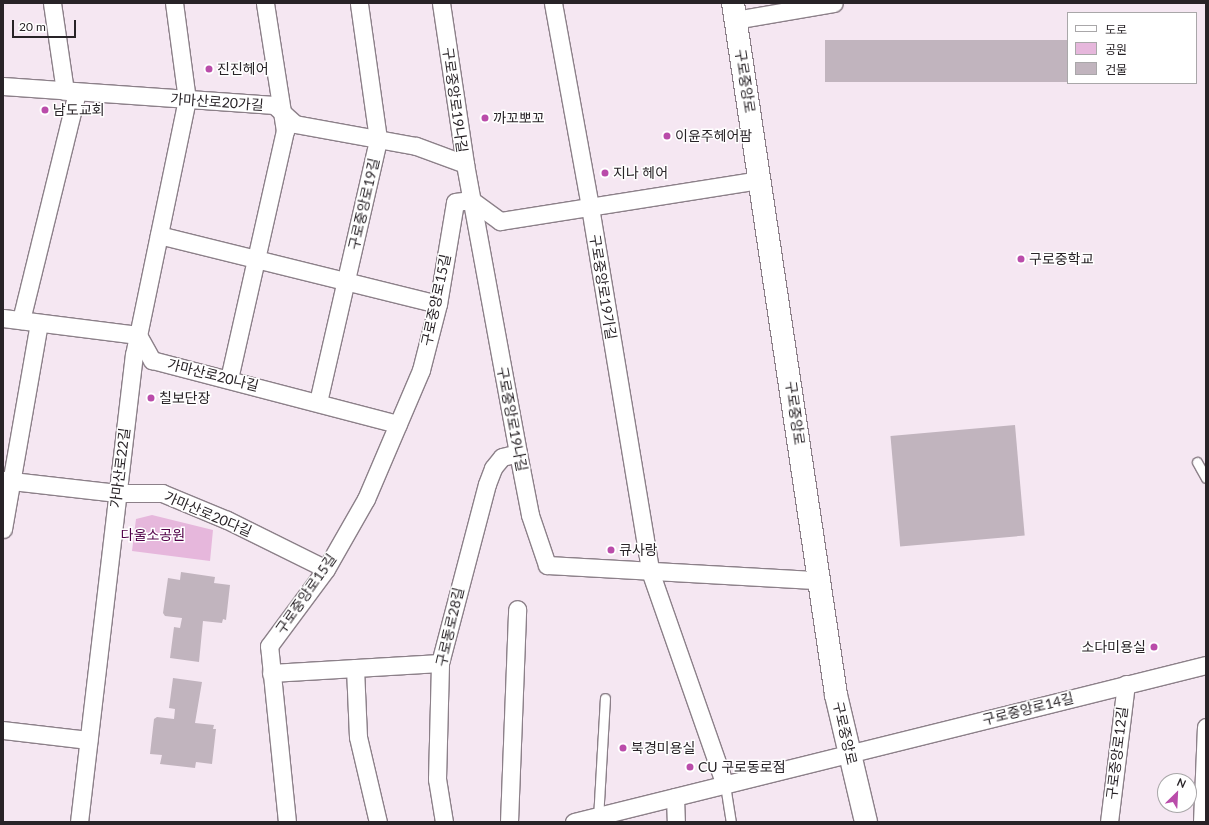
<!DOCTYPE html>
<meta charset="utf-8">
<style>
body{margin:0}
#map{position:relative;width:1209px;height:825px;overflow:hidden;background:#f5e7f2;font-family:Lato,"Noto Sans KR",sans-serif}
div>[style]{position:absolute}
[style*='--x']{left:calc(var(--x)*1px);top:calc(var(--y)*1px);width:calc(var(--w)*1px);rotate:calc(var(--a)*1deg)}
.green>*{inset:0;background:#e6b7dc}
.building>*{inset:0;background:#c1b4be;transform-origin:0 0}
.roads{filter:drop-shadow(1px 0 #8c8089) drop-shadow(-1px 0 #8c8089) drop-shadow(0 1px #8c8089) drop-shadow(0 -1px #8c8089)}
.service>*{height:9px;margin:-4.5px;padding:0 4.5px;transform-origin:4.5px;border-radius:4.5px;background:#fff}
.minor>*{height:17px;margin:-8.5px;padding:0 8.5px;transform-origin:8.5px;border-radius:8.5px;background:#fff}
.tertiary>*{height:22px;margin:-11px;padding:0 11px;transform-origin:11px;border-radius:11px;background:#fff}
.dots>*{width:11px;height:11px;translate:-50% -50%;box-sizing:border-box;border:2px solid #fff;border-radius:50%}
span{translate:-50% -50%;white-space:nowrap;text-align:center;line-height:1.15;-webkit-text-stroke:3px #fff;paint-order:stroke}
.poi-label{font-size:14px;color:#282327}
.left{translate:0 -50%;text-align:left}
.right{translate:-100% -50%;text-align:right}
.street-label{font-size:14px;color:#282327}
.park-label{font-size:14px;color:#510048}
.frame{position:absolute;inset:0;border:4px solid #282327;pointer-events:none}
.legend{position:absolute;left:1067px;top:12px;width:130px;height:72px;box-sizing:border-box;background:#fff;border:1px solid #a9a7a9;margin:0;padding:5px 7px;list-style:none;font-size:12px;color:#282327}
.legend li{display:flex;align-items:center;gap:8px;height:20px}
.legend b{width:20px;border:1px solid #a9a7a9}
.north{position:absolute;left:1157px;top:773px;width:40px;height:40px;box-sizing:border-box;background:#fff;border:1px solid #a9a7a9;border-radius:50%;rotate:24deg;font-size:11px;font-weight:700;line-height:16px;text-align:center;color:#282327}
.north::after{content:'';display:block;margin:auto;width:14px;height:18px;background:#ba4caa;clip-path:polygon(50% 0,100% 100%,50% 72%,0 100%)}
.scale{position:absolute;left:12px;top:20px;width:64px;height:18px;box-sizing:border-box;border:2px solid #282327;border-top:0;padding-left:5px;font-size:12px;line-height:14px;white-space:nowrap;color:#282327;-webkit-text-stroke:3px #fff;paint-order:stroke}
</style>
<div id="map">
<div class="green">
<i style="clip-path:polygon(152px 515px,213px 530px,210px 561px,132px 551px,136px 519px)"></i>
</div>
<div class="building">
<i style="left:1068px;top:40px;width:42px;height:243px;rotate:90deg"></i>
<i style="left:1015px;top:425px;width:111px;height:125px;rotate:85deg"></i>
<i style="clip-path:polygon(181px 572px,215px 577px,214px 583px,230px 585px,226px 620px,223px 619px,222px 623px,203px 621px,199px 662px,170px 658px,174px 627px,180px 628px,182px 618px,165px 616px,163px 613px,168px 578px,180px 580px)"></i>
<i style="clip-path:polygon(173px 678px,202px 682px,195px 723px,214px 725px,213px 729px,216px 729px,212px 764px,196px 762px,195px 768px,160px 764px,162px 755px,150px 754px,154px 719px,157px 717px,174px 719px,175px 709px,169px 708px)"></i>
</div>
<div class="roads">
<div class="service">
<i style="--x:1197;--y:462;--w:18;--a:61"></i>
<i style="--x:725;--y:785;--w:37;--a:81"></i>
<i style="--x:598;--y:819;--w:121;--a:-86.7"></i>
</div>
<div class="minor">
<i style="--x:52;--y:3;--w:89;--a:81.6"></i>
<i style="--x:441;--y:3;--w:163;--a:81.5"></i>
<i style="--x:465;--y:164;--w:294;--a:79.6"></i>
<i style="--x:518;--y:453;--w:63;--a:79"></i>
<i style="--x:530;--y:515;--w:53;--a:71.2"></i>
<i style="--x:547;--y:565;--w:272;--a:3.2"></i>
<i style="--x:553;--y:3;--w:207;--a:79.7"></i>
<i style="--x:590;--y:207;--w:369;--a:80.6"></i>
<i style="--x:650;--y:571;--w:227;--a:70.7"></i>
<i style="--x:735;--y:20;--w:100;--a:-9.7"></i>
<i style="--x:3;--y:86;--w:272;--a:4"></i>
<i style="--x:274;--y:105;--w:28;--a:42"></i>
<i style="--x:295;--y:124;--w:123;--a:10.3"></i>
<i style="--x:416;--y:146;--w:52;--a:20.2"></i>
<i style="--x:159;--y:235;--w:287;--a:13.9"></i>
<i style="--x:3;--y:318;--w:136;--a:7.2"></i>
<i style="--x:138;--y:335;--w:29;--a:61"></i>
<i style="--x:152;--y:360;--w:254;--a:14.6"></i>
<i style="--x:21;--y:320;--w:235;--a:-76.2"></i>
<i style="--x:229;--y:379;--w:254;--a:-77.3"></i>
<i style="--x:285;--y:131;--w:130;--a:-98.9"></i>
<i style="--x:318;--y:402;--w:270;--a:-77.1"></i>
<i style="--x:378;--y:139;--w:137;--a:-98"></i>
<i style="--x:3;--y:480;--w:115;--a:6.5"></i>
<i style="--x:117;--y:493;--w:45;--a:0"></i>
<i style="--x:162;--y:493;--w:70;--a:22.6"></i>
<i style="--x:227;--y:520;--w:110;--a:26.3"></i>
<i style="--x:3;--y:529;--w:209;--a:-80.1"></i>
<i style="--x:355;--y:668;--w:69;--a:87.5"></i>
<i style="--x:358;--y:737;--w:87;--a:76.8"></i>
<i style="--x:271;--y:673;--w:169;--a:-3.4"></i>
<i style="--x:3;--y:730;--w:86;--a:6.7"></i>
<i style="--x:675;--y:797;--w:25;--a:88"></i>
<i style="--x:79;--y:822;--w:470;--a:-83.3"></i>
<i style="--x:134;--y:355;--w:260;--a:-78.3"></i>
<i style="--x:187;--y:100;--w:98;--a:-97.6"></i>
<i style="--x:287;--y:822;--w:177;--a:-95.8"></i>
<i style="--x:269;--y:646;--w:96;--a:-53.5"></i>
<i style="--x:326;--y:569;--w:81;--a:-60.3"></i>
<i style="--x:366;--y:499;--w:140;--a:-66.9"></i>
<i style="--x:421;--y:370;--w:68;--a:-75.6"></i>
<i style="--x:438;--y:304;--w:103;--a:-80.5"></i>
<i style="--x:455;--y:202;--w:16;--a:-7"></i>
<i style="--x:471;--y:200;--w:36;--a:36"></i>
<i style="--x:500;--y:221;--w:263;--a:-9"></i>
<i style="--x:444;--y:822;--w:44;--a:-99.2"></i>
<i style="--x:437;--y:779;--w:116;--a:-88.5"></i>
<i style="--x:440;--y:663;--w:185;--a:-75.3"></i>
<i style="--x:487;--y:484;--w:17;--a:-69"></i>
<i style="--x:493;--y:468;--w:14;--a:-51"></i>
<i style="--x:502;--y:457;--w:16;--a:-14"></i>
<i style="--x:509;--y:822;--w:213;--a:-87.8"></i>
<i style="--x:574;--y:822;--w:651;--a:-13.95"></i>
<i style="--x:1109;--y:822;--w:139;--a:-83"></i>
<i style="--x:1202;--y:822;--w:95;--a:-87.6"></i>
</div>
<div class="tertiary">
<i style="--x:733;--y:3;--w:700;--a:81.53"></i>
<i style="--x:836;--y:695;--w:130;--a:76.7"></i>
</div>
</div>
<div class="dots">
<i style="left:209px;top:69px;background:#ba4caa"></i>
<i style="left:45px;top:110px;background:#ba4caa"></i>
<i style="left:485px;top:118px;background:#ba4caa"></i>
<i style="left:667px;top:136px;background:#ba4caa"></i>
<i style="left:605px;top:173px;background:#ba4caa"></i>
<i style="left:1021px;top:259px;background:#ba4caa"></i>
<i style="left:151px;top:398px;background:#ba4caa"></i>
<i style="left:611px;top:550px;background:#ba4caa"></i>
<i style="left:1154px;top:647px;background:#ba4caa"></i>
<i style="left:623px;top:748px;background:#ba4caa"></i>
<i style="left:690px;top:767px;background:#ba4caa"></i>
</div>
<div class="poi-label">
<span class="left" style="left:217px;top:69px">진진헤어</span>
<span class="left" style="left:53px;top:110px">남도교회</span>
<span class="left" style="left:493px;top:118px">까꼬뽀꼬</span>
<span class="left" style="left:675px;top:136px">이윤주헤어팜</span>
<span class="left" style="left:613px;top:173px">지나 헤어</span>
<span class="left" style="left:1029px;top:259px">구로중학교</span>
<span class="left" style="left:159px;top:398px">칠보단장</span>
<span class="left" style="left:619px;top:550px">큐사랑</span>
<span class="right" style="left:1146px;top:647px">소다미용실</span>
<span class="left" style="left:631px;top:748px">북경미용실</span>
<span class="left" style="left:698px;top:767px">CU 구로동로점</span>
</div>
<div class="street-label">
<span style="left:745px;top:81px;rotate:81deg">구로중앙로</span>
<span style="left:455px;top:100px;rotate:82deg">구로중앙로19나길</span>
<span style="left:217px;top:102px;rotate:4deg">가마산로20가길</span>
<span style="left:364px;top:204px;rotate:-77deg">구로중앙로19길</span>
<span style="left:603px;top:287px;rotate:81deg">구로중앙로19가길</span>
<span style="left:436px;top:300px;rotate:-78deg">구로중앙로15길</span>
<span style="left:213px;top:375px;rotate:14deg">가마산로20나길</span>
<span style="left:795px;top:413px;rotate:82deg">구로중앙로</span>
<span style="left:512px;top:419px;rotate:79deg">구로중앙로19나길</span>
<span style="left:120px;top:468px;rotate:-83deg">가마산로22길</span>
<span style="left:208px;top:514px;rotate:23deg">가마산로20다길</span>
<span style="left:306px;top:594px;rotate:-55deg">구로중앙로15길</span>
<span style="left:450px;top:627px;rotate:-77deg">구로동로28길</span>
<span style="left:1028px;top:709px;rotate:-14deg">구로중앙로14길</span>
<span style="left:845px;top:733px;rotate:77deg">구로중앙로</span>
<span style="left:1117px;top:753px;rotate:-83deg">구로중앙로12길</span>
</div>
<div class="park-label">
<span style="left:153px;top:535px">다울소공원</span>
</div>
<div class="frame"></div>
<ul class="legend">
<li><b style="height:5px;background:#fff"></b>도로</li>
<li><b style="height:11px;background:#e6b7dc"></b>공원</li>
<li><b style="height:11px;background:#c1b4be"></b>건물</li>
</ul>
<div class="north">N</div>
<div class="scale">20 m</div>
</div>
